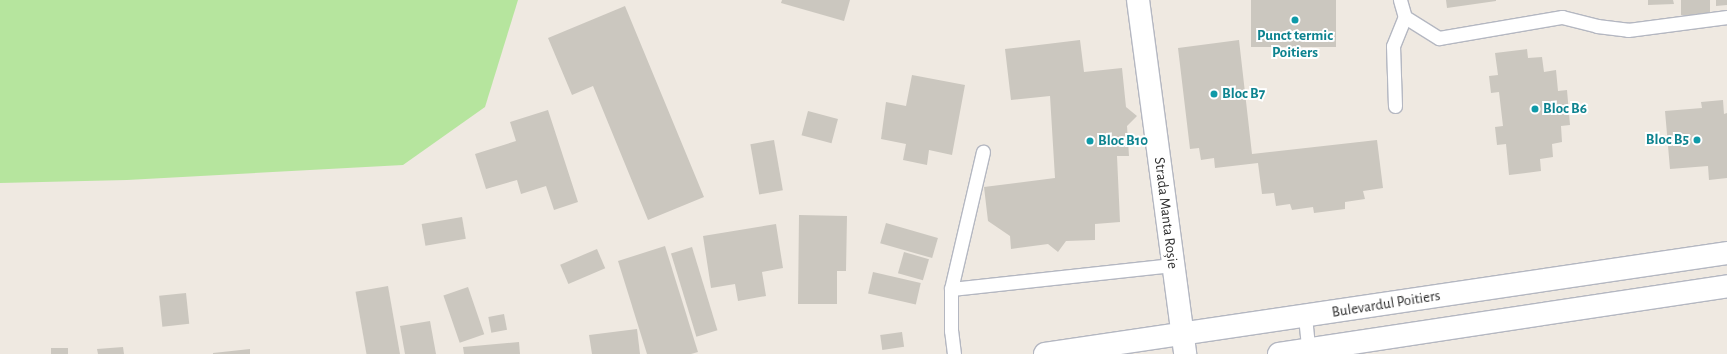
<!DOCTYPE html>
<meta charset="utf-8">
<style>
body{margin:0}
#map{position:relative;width:1727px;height:354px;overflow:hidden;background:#efe9e1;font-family:"Alegreya Sans",sans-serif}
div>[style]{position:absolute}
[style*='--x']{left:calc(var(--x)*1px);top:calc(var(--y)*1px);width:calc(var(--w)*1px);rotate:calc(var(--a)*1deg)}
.green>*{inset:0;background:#b6e59e}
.building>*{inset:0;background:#cbc7bf;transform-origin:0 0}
.roads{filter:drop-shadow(1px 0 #b4b7c1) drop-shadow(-1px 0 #b4b7c1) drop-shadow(0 1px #b4b7c1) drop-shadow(0 -1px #b4b7c1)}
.lane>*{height:13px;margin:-6.5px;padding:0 6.5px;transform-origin:6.5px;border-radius:6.5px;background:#fff}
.street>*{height:22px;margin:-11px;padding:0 11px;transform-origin:11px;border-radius:11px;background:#fff}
.secondary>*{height:22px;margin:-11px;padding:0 11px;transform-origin:11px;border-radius:11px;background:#fff}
.dots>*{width:11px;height:11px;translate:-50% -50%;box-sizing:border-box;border:2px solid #fff;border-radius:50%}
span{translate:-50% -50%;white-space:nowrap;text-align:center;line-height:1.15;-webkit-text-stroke:4px #fff;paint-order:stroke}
.culture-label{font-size:15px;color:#0d838f;font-weight:700}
.left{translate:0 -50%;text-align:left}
.right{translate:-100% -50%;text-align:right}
.street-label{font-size:15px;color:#2e2e2e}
</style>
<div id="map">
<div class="green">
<i style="clip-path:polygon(0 0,518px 0,485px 107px,403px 165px,127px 180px,0 183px)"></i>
</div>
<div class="building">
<i style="clip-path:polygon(782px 0,850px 0,844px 21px,781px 3px)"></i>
<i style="left:1251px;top:0;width:85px;height:47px"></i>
<i style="clip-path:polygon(1446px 0,1496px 0,1496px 1px,1447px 8px)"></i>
<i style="clip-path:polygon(1648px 0,1673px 0,1674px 4px,1648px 5px)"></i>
<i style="left:1681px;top:0;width:29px;height:15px"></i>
<i style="clip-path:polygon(1716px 0,1727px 0,1727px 5px,1716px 6px)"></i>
<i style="clip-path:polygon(625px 6px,704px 197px,648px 220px,593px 86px,572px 95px,548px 38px)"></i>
<i style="clip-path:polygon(1080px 40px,1084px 72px,1122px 68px,1126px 107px,1137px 116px,1127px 126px,1129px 156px,1117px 156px,1120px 222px,1095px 224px,1095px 240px,1066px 241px,1058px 252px,1048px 244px,1011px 249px,1010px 236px,988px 221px,984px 187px,1055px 178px,1050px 96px,1011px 100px,1005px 49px)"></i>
<i style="clip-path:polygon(1239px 40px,1252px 154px,1377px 140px,1383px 188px,1363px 191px,1365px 199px,1345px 202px,1345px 209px,1314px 213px,1313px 207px,1292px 210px,1290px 204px,1276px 206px,1274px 193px,1262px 194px,1258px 163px,1215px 168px,1214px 158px,1201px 160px,1199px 148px,1190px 149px,1178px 48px)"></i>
<i style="clip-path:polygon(1527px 49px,1528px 58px,1542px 57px,1544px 72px,1556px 70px,1558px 91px,1567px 90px,1570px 125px,1561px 126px,1562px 142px,1552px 144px,1553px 157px,1540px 159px,1541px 171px,1509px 175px,1506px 144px,1497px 145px,1495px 127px,1503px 126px,1499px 92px,1491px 93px,1489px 76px,1498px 75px,1495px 53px)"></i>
<i style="clip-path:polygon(912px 75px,965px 85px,952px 155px,929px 150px,927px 165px,903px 160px,906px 144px,881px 139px,886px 102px,906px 106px)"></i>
<i style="clip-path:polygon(1723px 100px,1724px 114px,1727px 113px,1727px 178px,1709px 180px,1708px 166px,1670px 169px,1665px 111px,1702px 108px,1701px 102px)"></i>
<i style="clip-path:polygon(548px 110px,578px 202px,554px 210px,546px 186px,521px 194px,517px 180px,486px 189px,475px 154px,516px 141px,510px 122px)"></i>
<i style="left:808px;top:111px;width:31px;height:25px;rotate:15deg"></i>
<i style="left:774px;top:140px;width:51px;height:24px;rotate:80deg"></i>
<i style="clip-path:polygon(799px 215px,847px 216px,846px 271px,837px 271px,837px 304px,798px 304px)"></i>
<i style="left:462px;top:217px;width:22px;height:41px;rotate:80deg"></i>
<i style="left:886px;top:223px;width:54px;height:21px;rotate:16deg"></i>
<i style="clip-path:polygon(776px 224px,783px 268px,762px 272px,766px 296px,738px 301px,735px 284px,711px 288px,703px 236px)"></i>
<i style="clip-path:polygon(665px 246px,698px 352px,691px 354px,647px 354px,618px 261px)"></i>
<i style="left:692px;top:247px;width:87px;height:22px;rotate:73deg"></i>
<i style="left:597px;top:249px;width:21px;height:40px;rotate:67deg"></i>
<i style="left:904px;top:252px;width:26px;height:22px;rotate:16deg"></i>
<i style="left:873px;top:272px;width:49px;height:22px;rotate:13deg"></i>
<i style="left:388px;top:286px;width:69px;height:33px;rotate:80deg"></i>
<i style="left:468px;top:287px;width:50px;height:26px;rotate:71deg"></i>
<i style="left:186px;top:293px;width:31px;height:27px;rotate:84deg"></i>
<i style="left:504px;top:314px;width:16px;height:16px;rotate:79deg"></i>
<i style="clip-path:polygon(430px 321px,436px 354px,405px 354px,400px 326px)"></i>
<i style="clip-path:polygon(637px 329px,640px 354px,592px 354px,589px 335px)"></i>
<i style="left:902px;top:332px;width:15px;height:22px;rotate:82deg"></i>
<i style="clip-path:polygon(519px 342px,520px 354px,464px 354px,463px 347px)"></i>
<i style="clip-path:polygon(123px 347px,124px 354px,98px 354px,97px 349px)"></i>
<i style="left:51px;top:348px;width:17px;height:6px"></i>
<i style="clip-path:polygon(250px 349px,250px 354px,213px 354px,213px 353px)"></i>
</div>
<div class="roads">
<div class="lane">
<i style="--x:1400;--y:0;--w:18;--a:74"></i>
<i style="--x:1405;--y:17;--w:40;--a:32"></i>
<i style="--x:1439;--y:38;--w:125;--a:-9.7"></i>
<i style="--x:1562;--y:17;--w:36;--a:14"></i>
<i style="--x:1597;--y:26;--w:31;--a:7"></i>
<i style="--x:1628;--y:30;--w:100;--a:-7.5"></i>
<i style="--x:1395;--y:106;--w:60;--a:-91.9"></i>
<i style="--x:1393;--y:46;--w:31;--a:-68"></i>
<i style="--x:951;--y:289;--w:223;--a:-6.2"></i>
<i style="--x:1305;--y:317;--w:37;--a:84"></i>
<i style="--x:954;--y:354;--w:23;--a:-97"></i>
<i style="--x:951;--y:331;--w:42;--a:-90"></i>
<i style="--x:951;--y:289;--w:141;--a:-76.9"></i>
</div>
<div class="street">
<i style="--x:1138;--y:0;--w:357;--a:82.4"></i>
</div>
<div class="secondary">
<i style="--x:1045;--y:354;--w:689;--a:-8.42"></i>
<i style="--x:1279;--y:354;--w:453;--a:-8.6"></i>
</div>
</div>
<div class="dots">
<i style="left:1295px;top:20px;background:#0f9aa8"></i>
<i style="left:1214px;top:94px;background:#0f9aa8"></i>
<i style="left:1535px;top:109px;background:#0f9aa8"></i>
<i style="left:1697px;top:140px;background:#0f9aa8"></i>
<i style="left:1090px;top:141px;background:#0f9aa8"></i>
</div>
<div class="culture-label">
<span style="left:1295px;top:44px">Punct termic<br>Poitiers</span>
<span class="left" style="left:1222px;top:94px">Bloc B7</span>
<span class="left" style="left:1543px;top:109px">Bloc B6</span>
<span class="right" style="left:1689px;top:140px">Bloc B5</span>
<span class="left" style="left:1098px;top:141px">Bloc B10</span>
</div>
<div class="street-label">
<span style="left:1166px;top:213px;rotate:83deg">Strada Manta Roșie</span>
<span style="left:1386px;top:304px;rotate:-9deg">Bulevardul Poitiers</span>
</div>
</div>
